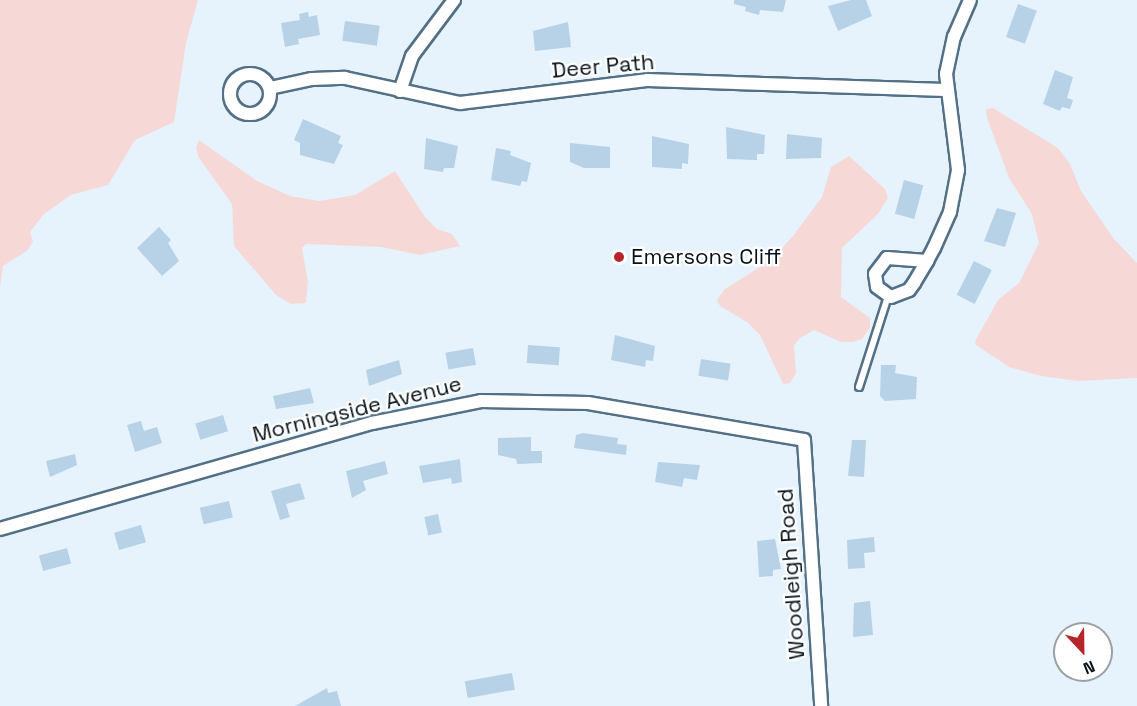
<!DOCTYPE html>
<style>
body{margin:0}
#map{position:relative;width:1137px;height:706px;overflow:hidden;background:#e6f3fd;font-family:"Space Grotesk",sans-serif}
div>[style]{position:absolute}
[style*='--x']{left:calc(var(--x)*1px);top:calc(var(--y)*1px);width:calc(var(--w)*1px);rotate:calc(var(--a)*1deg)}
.green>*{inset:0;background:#f6d9d6}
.building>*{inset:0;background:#b7d2e6;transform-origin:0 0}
.roads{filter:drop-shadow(2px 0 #537086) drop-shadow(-2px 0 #537086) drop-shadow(0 2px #537086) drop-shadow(0 -2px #537086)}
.service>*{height:6px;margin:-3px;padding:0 3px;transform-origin:3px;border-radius:3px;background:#fff}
.minor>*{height:12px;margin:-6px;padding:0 6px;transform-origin:6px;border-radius:6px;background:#fff}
.minor>.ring{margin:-6px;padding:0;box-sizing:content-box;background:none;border:12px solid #fff;border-radius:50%}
.dots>*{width:16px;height:16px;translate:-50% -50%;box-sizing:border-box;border:3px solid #fff;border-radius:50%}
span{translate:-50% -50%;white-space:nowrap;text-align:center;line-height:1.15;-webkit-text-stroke:4.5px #fff;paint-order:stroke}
.street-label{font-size:22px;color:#061119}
.poi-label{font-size:22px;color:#061119}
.left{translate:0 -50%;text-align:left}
.north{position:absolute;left:1053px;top:622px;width:60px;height:60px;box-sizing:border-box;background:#fff;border:2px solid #9ba0a3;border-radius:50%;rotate:158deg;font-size:16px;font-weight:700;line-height:24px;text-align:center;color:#061119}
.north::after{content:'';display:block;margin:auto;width:21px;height:27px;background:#b62529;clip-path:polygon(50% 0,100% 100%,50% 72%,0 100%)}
</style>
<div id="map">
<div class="green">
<i style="clip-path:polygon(0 0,198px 0,186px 43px,174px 122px,135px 140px,108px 185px,71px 195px,44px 214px,30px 232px,33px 241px,28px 250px,3px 266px,0 288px)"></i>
<i style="clip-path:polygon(993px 108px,1058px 148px,1070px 164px,1081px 191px,1114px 239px,1137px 263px,1137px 378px,1078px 381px,1041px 376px,1009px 367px,976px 345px,975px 341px,998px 300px,1019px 283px,1039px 243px,1032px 214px,1009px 178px,987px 118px,986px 109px)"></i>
<i style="clip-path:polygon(199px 140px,257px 181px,290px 196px,319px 201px,355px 195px,395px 171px,425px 217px,437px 229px,452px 234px,460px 246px,420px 255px,381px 247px,306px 244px,302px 248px,308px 282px,306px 303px,291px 304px,276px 295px,234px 246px,232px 204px,199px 158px,196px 148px)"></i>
<i style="clip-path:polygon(849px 156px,885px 189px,888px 198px,878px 214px,842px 248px,841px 297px,870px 318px,870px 328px,862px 339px,853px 342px,841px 342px,814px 330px,800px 338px,794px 346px,796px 373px,790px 383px,783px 384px,760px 335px,747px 322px,720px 306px,717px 300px,725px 289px,771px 260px,793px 236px,822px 197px,831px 167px)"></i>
</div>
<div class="building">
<i style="clip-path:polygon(734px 0,786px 0,783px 12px,760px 10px,759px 15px,745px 11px,746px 7px,734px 4px)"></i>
<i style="clip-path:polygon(851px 0,866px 0,872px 16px,838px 31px,828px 6px)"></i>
<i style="left:1018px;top:4px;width:20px;height:35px;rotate:20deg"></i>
<i style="clip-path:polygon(308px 12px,309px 17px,317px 15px,320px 35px,298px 39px,299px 44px,285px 47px,281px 23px,300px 20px,299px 14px)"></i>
<i style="left:345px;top:21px;width:35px;height:20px;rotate:8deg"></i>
<i style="clip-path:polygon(568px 22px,571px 47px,535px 51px,533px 31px)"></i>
<i style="clip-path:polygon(1055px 70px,1073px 77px,1067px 98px,1073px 100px,1070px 109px,1062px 107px,1060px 111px,1043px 104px)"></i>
<i style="clip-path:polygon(303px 119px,341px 136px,338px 143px,343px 145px,334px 164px,300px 155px,300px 143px,294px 140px)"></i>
<i style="clip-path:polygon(726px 127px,765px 135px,764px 154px,757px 154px,757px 160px,727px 159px)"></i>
<i style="clip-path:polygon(787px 134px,822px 138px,821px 158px,786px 159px)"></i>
<i style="clip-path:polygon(652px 136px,689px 144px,688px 164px,682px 163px,682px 169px,652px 167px)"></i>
<i style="clip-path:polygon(426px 138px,458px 146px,454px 168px,444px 168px,443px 172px,424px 169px)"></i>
<i style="clip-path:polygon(570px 143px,610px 147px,610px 168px,584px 168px,570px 162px)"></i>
<i style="clip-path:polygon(496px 148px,511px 151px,510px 155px,531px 163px,527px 182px,522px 181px,520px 186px,491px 180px)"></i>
<i style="left:904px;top:180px;width:20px;height:35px;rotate:15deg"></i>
<i style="clip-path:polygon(997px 208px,1016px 213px,1005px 247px,984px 241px)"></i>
<i style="clip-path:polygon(159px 227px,171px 240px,168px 243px,179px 261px,162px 276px,137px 248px)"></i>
<i style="left:974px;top:261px;width:20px;height:38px;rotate:27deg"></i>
<i style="clip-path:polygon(615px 335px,655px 346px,653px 361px,646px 360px,645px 367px,611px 360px)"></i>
<i style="left:528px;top:345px;width:32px;height:18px;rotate:4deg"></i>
<i style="left:473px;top:348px;width:17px;height:28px;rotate:80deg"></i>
<i style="left:701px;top:359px;width:30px;height:17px;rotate:9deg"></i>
<i style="clip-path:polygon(399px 360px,402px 374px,369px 386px,366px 370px)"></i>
<i style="clip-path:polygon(881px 365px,896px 365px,895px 373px,917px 377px,916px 399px,885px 401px,880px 396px)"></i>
<i style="clip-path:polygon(310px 388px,314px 403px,276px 409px,273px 396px)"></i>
<i style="left:223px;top:415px;width:17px;height:29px;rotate:73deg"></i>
<i style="clip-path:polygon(141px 421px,144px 431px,157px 427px,162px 443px,135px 452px,127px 425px)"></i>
<i style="clip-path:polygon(583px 433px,618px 438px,617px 444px,627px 445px,626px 455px,574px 448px,576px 435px)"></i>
<i style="clip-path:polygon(531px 437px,531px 451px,542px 451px,542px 463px,517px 464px,516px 459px,498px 455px,498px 438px)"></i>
<i style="clip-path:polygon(852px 440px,866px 440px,864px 477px,848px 476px)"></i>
<i style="clip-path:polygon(75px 454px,77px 465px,50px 477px,46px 461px)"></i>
<i style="clip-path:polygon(460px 459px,462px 482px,452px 484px,451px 478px,423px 483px,419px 466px)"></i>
<i style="clip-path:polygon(385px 461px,388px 474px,363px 481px,366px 490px,352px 498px,346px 471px)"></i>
<i style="clip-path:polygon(658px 462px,700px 465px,697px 480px,684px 478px,682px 487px,655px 482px)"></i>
<i style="clip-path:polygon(300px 483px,305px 499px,286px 504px,290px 517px,280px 520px,271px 491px)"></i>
<i style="left:229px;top:501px;width:17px;height:30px;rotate:77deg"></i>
<i style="left:438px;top:514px;width:19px;height:14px;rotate:78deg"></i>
<i style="left:141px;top:525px;width:18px;height:28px;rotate:74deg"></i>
<i style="clip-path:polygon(874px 537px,875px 552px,864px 553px,865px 568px,848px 569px,847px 540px)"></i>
<i style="clip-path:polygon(775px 539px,781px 569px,773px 570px,773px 576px,759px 577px,757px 541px)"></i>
<i style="left:67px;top:548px;width:16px;height:29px;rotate:75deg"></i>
<i style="clip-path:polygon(870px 601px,873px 635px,853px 637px,854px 603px)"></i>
<i style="left:512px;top:673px;width:17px;height:48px;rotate:80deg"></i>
<i style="clip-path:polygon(327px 688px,328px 693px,337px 691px,341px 706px,295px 706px)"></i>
</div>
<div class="roads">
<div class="service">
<i style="--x:859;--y:387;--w:96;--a:-72.3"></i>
</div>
<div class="minor">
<i class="ring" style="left:230px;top:74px;width:28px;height:28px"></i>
<i style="--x:270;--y:88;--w:43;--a:-12.1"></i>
<i style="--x:312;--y:79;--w:33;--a:-2"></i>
<i style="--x:345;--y:78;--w:118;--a:12.3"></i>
<i style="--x:460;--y:103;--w:188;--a:-7"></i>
<i style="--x:647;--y:80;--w:298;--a:1.9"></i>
<i style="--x:400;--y:91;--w:37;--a:-71"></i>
<i style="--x:412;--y:56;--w:70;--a:-53.1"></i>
<i style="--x:927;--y:261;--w:40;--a:-175.7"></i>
<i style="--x:887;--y:258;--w:20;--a:127"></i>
<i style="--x:875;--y:274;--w:13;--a:81"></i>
<i style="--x:877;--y:287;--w:17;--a:36"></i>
<i style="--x:891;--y:297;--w:19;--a:-21"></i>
<i style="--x:909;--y:290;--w:9;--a:-54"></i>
<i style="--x:914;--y:283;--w:26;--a:-59"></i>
<i style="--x:927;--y:261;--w:15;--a:-62"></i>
<i style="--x:934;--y:248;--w:39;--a:-66"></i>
<i style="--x:950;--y:212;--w:43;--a:-79.2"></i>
<i style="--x:958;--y:170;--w:97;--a:-97.1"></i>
<i style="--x:946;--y:74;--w:38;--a:-78"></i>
<i style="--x:954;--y:37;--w:40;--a:-66.6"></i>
<i style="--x:0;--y:529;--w:387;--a:-15.9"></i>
<i style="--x:372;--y:423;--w:111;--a:-11.4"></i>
<i style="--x:481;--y:401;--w:107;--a:1.1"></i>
<i style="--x:588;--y:403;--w:219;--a:9.7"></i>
<i style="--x:804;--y:440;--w:267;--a:86.3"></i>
</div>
</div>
<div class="dots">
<i style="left:619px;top:257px;background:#b62529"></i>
</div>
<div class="street-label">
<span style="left:603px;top:66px;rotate:-5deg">Deer Path</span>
<span style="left:357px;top:409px;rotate:-14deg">Morningside Avenue</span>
<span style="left:791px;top:574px;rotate:-94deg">Woodleigh Road</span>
</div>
<div class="poi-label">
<span class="left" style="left:631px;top:257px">Emersons Cliff</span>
</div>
<div class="north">N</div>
</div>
